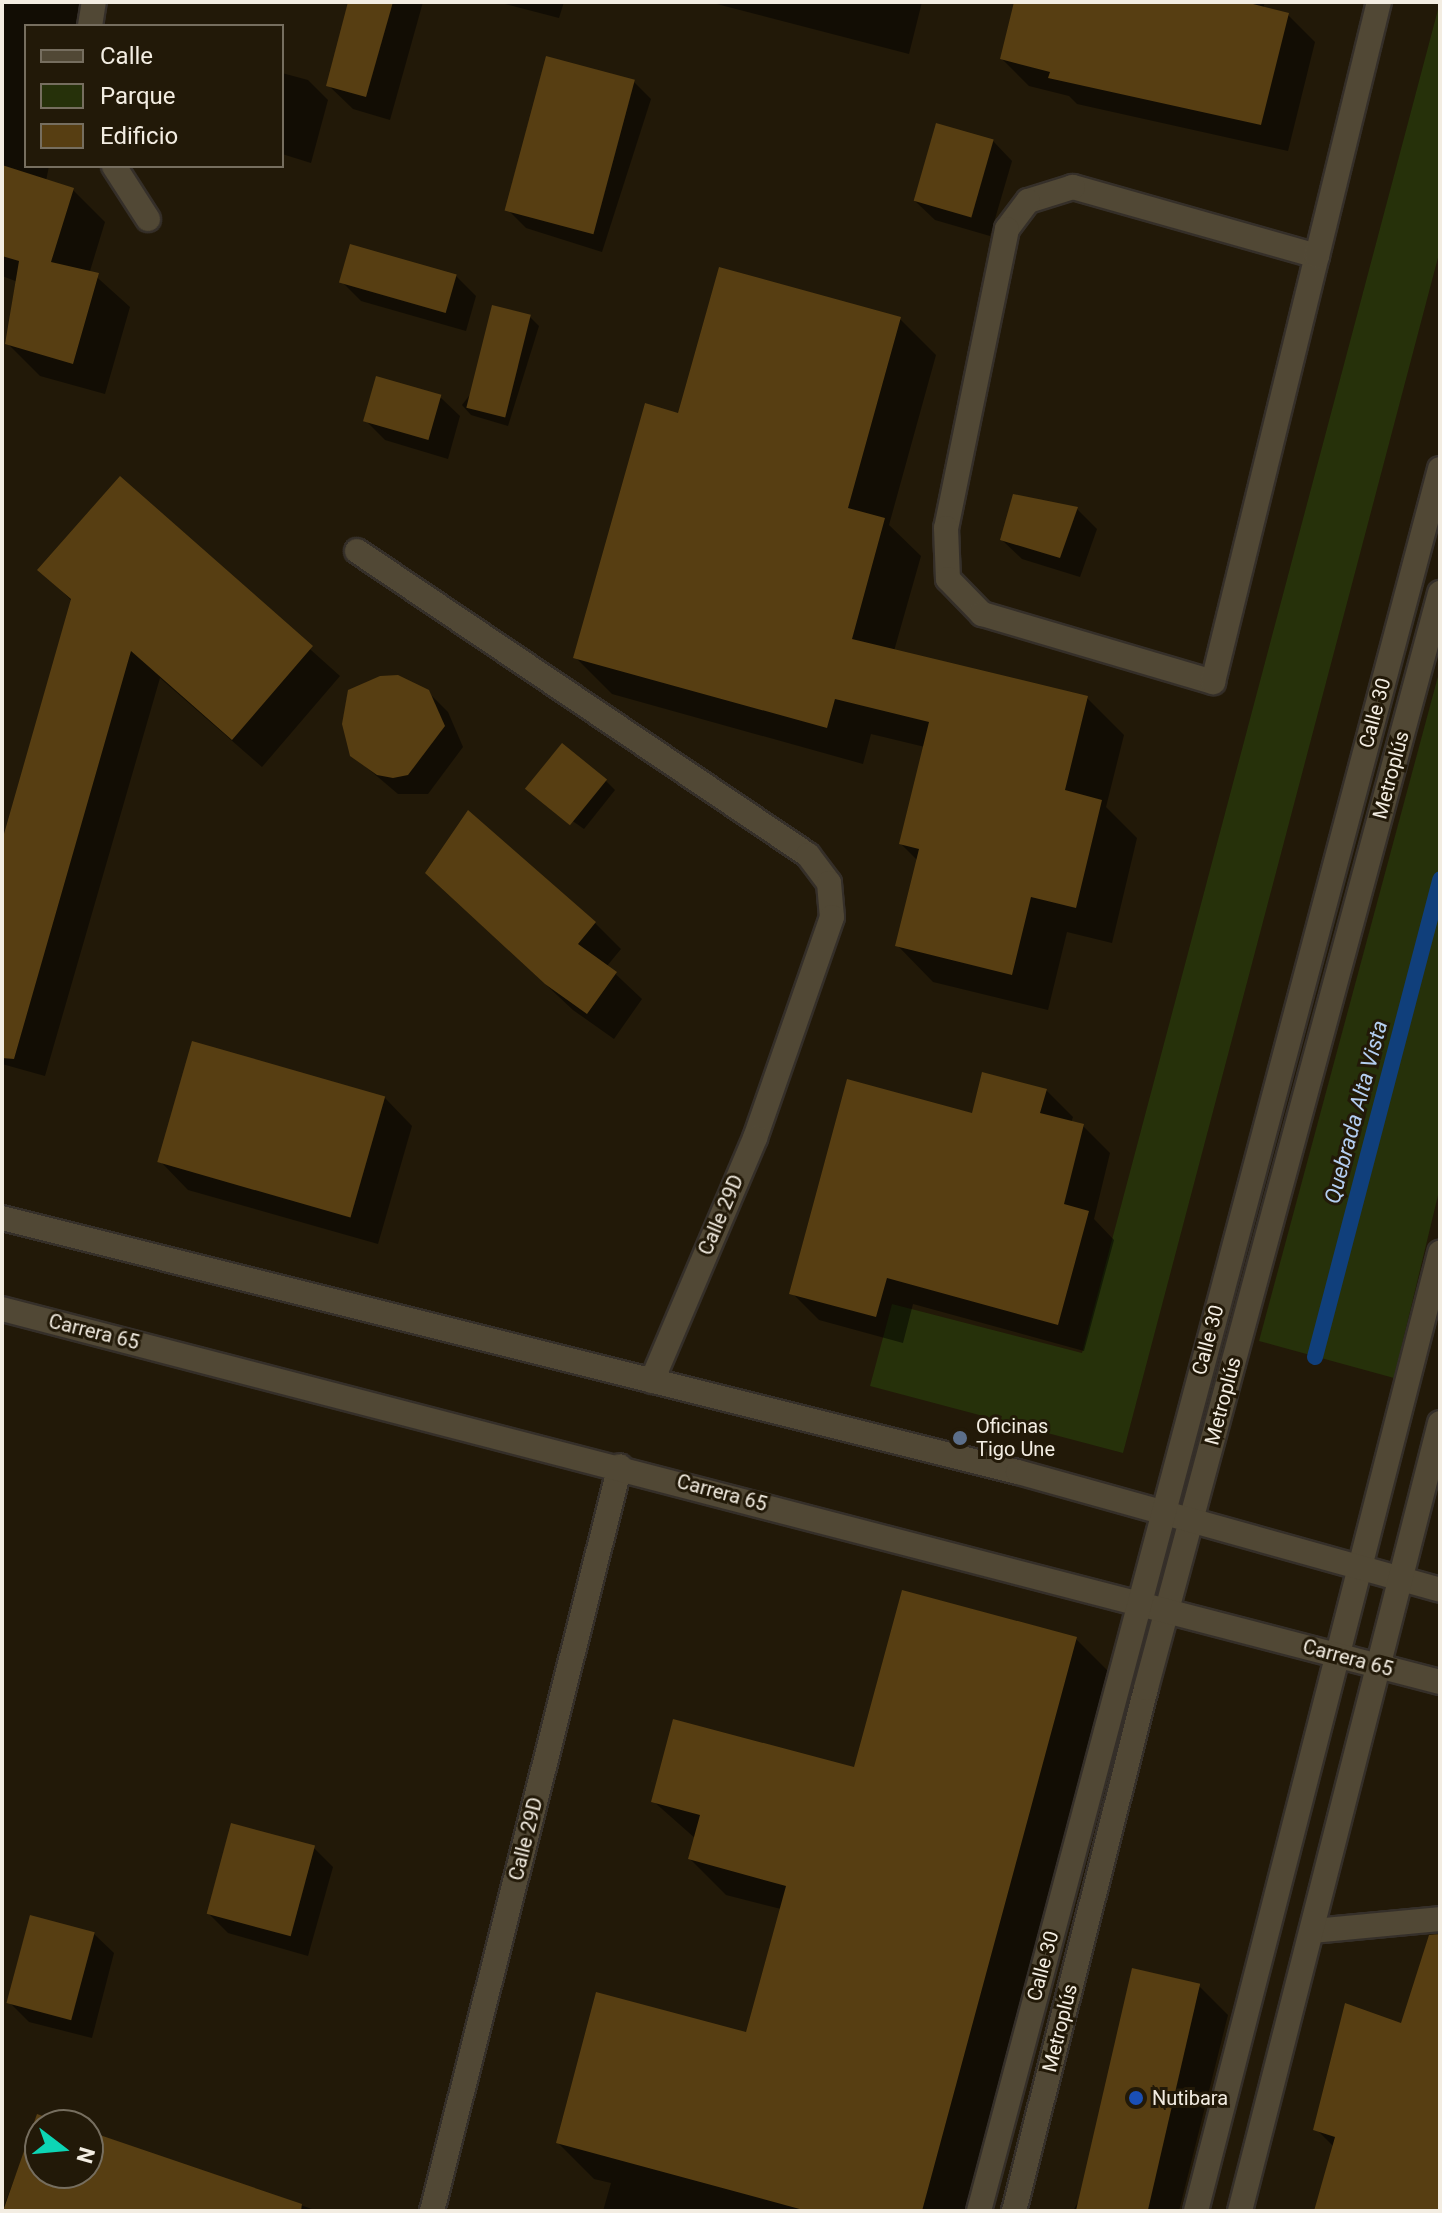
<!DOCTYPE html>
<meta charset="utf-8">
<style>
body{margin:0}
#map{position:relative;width:1442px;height:2213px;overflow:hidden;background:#221908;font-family:Roboto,sans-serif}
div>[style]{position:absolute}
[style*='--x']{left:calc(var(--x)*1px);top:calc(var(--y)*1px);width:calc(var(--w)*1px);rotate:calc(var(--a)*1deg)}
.green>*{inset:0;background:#26310a}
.shadow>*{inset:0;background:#0007}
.stream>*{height:16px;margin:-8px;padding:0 8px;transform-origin:8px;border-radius:8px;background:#103f7b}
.building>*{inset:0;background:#573e12;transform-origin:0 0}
.roads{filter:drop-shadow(2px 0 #352f29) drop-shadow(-2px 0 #352f29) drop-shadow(0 2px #352f29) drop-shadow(0 -2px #352f29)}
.service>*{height:24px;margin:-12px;padding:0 12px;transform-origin:12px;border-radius:12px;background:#514835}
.minor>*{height:24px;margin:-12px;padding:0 12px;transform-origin:12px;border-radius:12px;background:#514835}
.secondary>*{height:24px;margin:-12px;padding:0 12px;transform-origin:12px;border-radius:12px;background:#514835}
.dots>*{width:22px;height:22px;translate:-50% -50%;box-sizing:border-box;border:4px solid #221908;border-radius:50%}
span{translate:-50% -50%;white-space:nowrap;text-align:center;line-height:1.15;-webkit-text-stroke:6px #221908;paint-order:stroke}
.street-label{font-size:20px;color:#f3ede2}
.poi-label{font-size:20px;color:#f3ede2}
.left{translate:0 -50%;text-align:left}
.water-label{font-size:22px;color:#b4cef1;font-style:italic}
.frame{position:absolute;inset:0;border:4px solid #f3ede2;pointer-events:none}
.legend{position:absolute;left:24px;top:24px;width:260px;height:144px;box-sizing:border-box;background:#221908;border:2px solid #766e5f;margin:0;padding:10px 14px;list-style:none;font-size:24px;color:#f3ede2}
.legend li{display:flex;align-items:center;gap:16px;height:40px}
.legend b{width:40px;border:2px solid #766e5f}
.north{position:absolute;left:24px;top:2109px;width:80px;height:80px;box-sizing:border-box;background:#221908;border:2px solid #766e5f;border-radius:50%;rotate:106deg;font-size:22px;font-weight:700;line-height:32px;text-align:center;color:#f3ede2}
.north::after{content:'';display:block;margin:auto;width:28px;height:36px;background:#0dd5b5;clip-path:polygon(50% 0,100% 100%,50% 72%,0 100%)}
</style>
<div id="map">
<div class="green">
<i style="clip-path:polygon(1440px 2px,1440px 250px,1123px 1453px,870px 1386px,892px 1304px,1082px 1353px)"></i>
<i style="clip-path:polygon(1440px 669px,1440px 1187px,1394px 1378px,1259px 1341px)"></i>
</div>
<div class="shadow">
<i style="clip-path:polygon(2px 2px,88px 2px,82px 26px,26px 26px,26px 166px,49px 166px,46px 181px,73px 190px,105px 222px,90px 271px,130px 307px,105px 394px,40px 376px,7px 343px,18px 282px,2px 276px)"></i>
<i style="clip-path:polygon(350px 2px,423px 2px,390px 120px,353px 109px,328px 85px)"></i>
<i style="clip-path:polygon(497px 2px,564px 2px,559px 18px)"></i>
<i style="clip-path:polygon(709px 2px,922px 2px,909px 54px)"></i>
<i style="clip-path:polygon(1016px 2px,1265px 2px,1263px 9px,1288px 15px,1315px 42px,1288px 151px,1077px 104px,1069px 96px,1029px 86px,1002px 59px)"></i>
<i style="clip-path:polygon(282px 73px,308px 80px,328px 100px,311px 163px,282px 154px)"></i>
<i style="clip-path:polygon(634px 82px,651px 99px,602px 252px,526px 228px,509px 211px)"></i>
<i style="clip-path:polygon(993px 141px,1012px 161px,990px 236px,935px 220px,915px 201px)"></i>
<i style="clip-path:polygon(456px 276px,476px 296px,466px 331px,361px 301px,341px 281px)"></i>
<i style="clip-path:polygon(530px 317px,539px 326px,508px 426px,471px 415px,462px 405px)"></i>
<i style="clip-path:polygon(900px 319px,936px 355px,889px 525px,921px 556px,894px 651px,1087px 698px,1124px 735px,1106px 807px,1137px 838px,1112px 943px,1067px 932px,1048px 1010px,933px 982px,897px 945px,918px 861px,901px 844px,925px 747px,871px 734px,863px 764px,612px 694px,576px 658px,680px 416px)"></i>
<i style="clip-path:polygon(440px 397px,460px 416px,448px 459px,385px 440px,365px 420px)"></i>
<i style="clip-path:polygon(120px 479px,340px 676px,262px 767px,160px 678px,45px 1076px,2px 1064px,2px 848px,72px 601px,40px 570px)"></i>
<i style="clip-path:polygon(1015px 496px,1077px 509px,1097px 529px,1080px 577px,1022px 559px,1002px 540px)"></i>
<i style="clip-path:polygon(428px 692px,448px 712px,463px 747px,428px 794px,398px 794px,352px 755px)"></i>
<i style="clip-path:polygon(606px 781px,615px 790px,584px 829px,527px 789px)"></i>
<i style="clip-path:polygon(454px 899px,595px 923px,621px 949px,607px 966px,642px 999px,614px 1039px,573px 1010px)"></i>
<i style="clip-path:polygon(1046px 1090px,1073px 1117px,1071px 1123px,1083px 1126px,1110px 1153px,1094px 1219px,1114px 1240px,1084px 1351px,913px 1304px,903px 1343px,819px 1320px,792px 1293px,973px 1115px)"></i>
<i style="clip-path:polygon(384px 1097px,412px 1126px,378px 1244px,188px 1190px,160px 1161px)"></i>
<i style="clip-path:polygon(1076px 1639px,1112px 1675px,967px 2211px,603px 2211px,611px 2183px,594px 2179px,558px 2143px,748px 2035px,781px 1909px,726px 1895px,690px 1859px,696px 1839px,653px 1801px,856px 1770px)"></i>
<i style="clip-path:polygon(314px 1848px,333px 1867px,308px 1956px,228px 1933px,208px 1913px)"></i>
<i style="clip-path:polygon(1440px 1933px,1440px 2211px,1316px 2211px,1334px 2147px,1316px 2129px,1402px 2026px,1431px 1937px)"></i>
<i style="clip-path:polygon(94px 1934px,114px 1953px,92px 2038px,29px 2022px,9px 2002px)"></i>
<i style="clip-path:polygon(1199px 1986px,1228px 2015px,1179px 2211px,1073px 2211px)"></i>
<i style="clip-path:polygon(38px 2117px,63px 2125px,40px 2125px,40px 2173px,88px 2173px,88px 2134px,318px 2211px,2px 2211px)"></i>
</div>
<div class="stream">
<i style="--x:1315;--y:1357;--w:494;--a:-75.3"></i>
</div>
<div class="building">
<i style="clip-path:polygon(348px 2px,393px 2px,366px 97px,326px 86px)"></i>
<i style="clip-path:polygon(1014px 2px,1245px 2px,1289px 13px,1261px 125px,1048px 78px,1050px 72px,1000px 59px)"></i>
<i style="left:546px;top:56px;width:92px;height:160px;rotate:15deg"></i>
<i style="left:936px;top:123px;width:60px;height:81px;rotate:16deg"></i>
<i style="clip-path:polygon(2px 165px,74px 188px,51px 262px,99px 273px,73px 364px,5px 344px,19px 261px,2px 256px)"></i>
<i style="left:350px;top:244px;width:111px;height:40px;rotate:16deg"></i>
<i style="clip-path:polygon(719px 267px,901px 317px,848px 508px,885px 518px,852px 639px,1088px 696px,1065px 790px,1102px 800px,1076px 908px,1031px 897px,1012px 975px,895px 946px,919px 849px,899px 844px,929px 722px,835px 699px,827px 728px,573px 658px,645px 403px,678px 413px)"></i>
<i style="left:492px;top:305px;width:40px;height:106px;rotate:14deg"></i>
<i style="left:376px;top:376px;width:68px;height:47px;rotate:16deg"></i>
<i style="clip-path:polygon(120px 476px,313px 646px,232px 740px,131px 651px,14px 1059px,2px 1058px,2px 841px,71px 599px,37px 570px)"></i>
<i style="clip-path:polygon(1013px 494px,1078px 507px,1060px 558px,1000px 540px)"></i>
<i style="clip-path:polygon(398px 675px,429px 690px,445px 726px,408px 775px,393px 778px,377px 775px,350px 756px,342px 724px,348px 690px,380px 676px)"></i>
<i style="left:562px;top:743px;width:58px;height:59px;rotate:39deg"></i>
<i style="clip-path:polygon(468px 810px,596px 922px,578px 944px,617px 972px,587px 1014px,545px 984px,425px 873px)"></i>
<i style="left:192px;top:1041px;width:201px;height:126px;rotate:16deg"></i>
<i style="clip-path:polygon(982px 1072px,1047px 1089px,1040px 1113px,1084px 1124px,1064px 1204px,1089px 1211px,1058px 1325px,887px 1278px,876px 1317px,789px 1294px,847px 1079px,972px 1113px)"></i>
<i style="clip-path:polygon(902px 1590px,1077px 1637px,922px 2211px,807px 2211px,556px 2143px,596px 1992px,746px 2032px,786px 1886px,688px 1859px,700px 1815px,651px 1802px,673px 1719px,854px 1767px)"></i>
<i style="left:231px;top:1823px;width:87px;height:94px;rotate:15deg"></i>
<i style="left:30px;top:1915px;width:67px;height:91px;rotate:15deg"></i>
<i style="clip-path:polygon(1440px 1934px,1440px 2211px,1314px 2211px,1335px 2137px,1313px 2130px,1345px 2003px,1401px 2023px,1429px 1935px)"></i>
<i style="left:1132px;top:1968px;width:70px;height:251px;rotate:13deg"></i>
<i style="clip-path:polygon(37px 2114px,69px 2125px,40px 2125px,40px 2173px,88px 2173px,88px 2131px,302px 2204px,301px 2211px,3px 2211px)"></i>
</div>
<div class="roads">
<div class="service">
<i style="--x:90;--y:26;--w:24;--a:-81"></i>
<i style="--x:114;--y:166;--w:63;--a:57.3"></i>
<i style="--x:1317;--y:256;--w:254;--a:-164.2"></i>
<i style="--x:1073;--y:187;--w:47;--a:162.7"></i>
<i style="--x:1028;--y:201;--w:35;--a:127"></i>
<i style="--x:1007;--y:229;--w:305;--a:101.5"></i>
<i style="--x:946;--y:528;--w:51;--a:87.8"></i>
<i style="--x:948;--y:579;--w:49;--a:45.8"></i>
<i style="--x:982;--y:614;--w:241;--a:16.4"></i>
<i style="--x:1213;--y:682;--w:439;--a:-76.3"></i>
<i style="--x:1317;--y:256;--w:261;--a:-76.3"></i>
<i style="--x:357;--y:551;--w:544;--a:33.98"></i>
<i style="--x:808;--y:855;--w:35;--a:53"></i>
<i style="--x:829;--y:883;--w:34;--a:85"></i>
<i style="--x:832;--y:917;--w:234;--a:109.2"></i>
<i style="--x:755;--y:1138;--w:264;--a:113"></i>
<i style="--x:1313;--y:1931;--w:128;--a:-5.4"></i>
<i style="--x:1014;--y:2211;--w:539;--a:-75.83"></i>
<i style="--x:1146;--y:1688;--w:1134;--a:-74.97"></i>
<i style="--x:1196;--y:2211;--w:989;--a:-75.71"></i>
</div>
<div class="minor">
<i style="--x:432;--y:2211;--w:768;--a:-75.84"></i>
</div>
<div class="secondary">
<i style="--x:2;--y:1218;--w:1047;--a:14.04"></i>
<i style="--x:1018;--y:1472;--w:438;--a:15.6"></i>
<i style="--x:2;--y:1309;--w:1486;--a:14.54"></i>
<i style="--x:979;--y:2211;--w:1802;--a:-75.18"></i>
<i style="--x:1240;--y:2211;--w:813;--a:-75.76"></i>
</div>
</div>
<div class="dots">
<i style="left:960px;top:1438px;background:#5c6f8a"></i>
<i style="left:1136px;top:2098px;background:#1a4fb4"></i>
</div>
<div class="street-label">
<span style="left:1375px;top:713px;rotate:-75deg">Calle 30</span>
<span style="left:1391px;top:775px;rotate:-75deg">Metroplús</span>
<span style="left:721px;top:1215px;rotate:-67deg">Calle 29D</span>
<span style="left:94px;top:1332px;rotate:14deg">Carrera 65</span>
<span style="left:1208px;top:1340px;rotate:-75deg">Calle 30</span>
<span style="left:1223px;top:1401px;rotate:-75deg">Metroplús</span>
<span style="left:722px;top:1493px;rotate:15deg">Carrera 65</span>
<span style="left:1348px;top:1658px;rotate:15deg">Carrera 65</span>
<span style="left:526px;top:1839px;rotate:-76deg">Calle 29D</span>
<span style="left:1043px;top:1966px;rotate:-75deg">Calle 30</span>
<span style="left:1060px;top:2028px;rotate:-76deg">Metroplús</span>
</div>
<div class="poi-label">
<span class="left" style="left:976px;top:1438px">Oficinas<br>Tigo Une</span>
<span class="left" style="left:1152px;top:2098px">Nutibara</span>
</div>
<div class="water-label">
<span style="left:1356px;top:1112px;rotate:-75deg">Quebrada Alta Vista</span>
</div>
<div class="frame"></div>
<ul class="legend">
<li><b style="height:10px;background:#514835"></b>Calle</li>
<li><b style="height:22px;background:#26310a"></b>Parque</li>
<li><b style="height:22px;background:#573e12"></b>Edificio</li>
</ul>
<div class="north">N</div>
</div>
